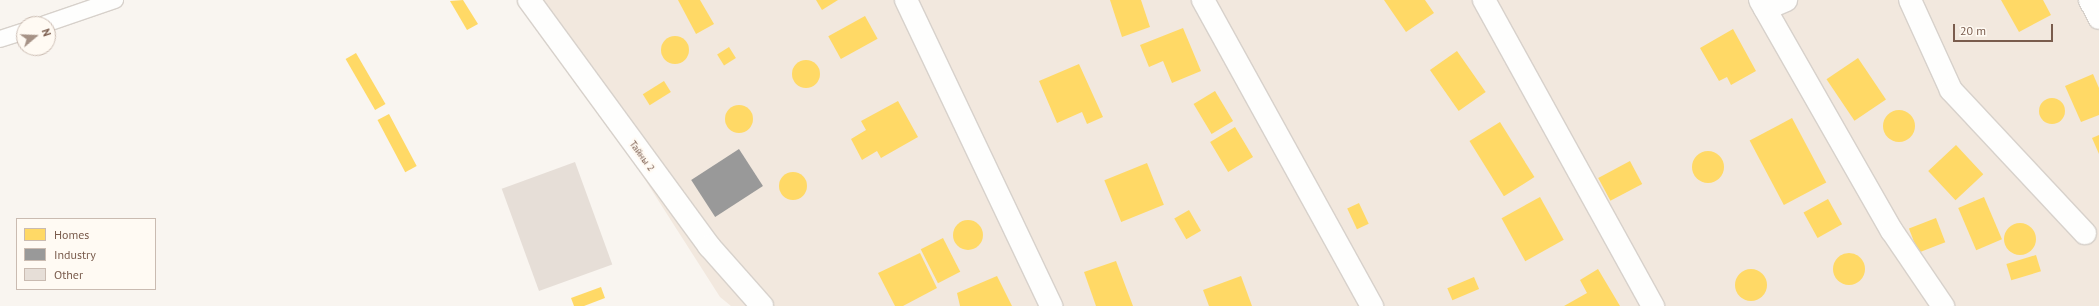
<!DOCTYPE html>
<meta charset="utf-8">
<style>
body{margin:0}
#map{position:relative;width:2099px;height:306px;overflow:hidden;background:#f9f5f0;font-family:"PT Sans",sans-serif}
div>[style]{position:absolute}
[style*='--x']{left:calc(var(--x)*1px);top:calc(var(--y)*1px);width:calc(var(--w)*1px);rotate:calc(var(--a)*1deg)}
.residential>*{inset:0;background:#f2e8de}
.homes>*{inset:0;background:#ffd966;transform-origin:0 0}
.round{border-radius:50%}
.industry>*{inset:0;background:#999;transform-origin:0 0}
.building>*{inset:0;background:#e6ded7;transform-origin:0 0}
.roads{filter:drop-shadow(1px 0 #d7d1cb) drop-shadow(-1px 0 #d7d1cb) drop-shadow(0 1px #d7d1cb) drop-shadow(0 -1px #d7d1cb)}
.lane>*{height:16px;margin:-8px;padding:0 8px;transform-origin:8px;border-radius:8px;background:#fefefd}
.street>*{height:22px;margin:-11px;padding:0 11px;transform-origin:11px;border-radius:11px;background:#fefefd}
span{translate:-50% -50%;white-space:nowrap;text-align:center;line-height:1.15;-webkit-text-stroke:4px #fffaf3;paint-order:stroke}
.street-label{font-size:10px;color:#7a5c4d}
.legend{position:absolute;left:16px;top:218px;width:140px;height:72px;box-sizing:border-box;background:#fffaf3;border:1px solid #cabbb1;margin:0;padding:5px 7px;list-style:none;font-size:12px;color:#7a5c4d}
.legend li{display:flex;align-items:center;gap:8px;height:20px}
.legend b{width:20px;border:1px solid #cabbb1}
.north{position:absolute;left:16px;top:16px;width:40px;height:40px;box-sizing:border-box;background:#fffaf3;border:1px solid #cabbb1;border-radius:50%;rotate:71deg;font-size:11px;font-weight:700;line-height:16px;text-align:center;color:#7a5c4d}
.north::after{content:'';display:block;margin:auto;width:14px;height:18px;background:#a69286;clip-path:polygon(50% 0,100% 100%,50% 72%,0 100%)}
.scale{position:absolute;left:1953px;top:24px;width:100px;height:18px;box-sizing:border-box;border:2px solid #7a5c4d;border-top:0;padding-left:5px;font-size:12px;line-height:14px;white-space:nowrap;color:#7a5c4d;-webkit-text-stroke:3px #fffaf3;paint-order:stroke}
</style>
<div id="map">
<div class="residential">
<i style="clip-path:polygon(526px 0,2099px 0,2099px 306px,731px 306px,720px 297px,573px 67px)"></i>
</div>
<div class="homes">
<i style="clip-path:polygon(463px 0,478px 24px,467px 30px,450px 1px)"></i>
<i style="clip-path:polygon(678px 0,700px 0,714px 24px,696px 34px)"></i>
<i style="clip-path:polygon(816px 0,838px 0,822px 10px)"></i>
<i style="clip-path:polygon(1110px 0,1141px 0,1150px 27px,1122px 37px)"></i>
<i style="clip-path:polygon(1384px 0,1425px 0,1434px 13px,1406px 32px)"></i>
<i style="clip-path:polygon(2001px 0,2043px 0,2051px 15px,2019px 32px)"></i>
<i style="left:865px;top:16px;width:26px;height:42px;rotate:61deg"></i>
<i style="clip-path:polygon(1183px 28px,1201px 71px,1172px 83px,1163px 61px,1149px 67px,1140px 45px)"></i>
<i style="clip-path:polygon(1733px 29px,1756px 71px,1731px 85px,1727px 77px,1719px 81px,1700px 48px)"></i>
<i class="round" style="left:661px;top:36px;width:28px;height:28px"></i>
<i style="left:729px;top:47px;width:13px;height:14px;rotate:58deg"></i>
<i style="left:1457px;top:51px;width:50px;height:33px;rotate:55deg"></i>
<i style="left:356px;top:53px;width:59px;height:12px;rotate:60deg"></i>
<i style="left:1858px;top:58px;width:50px;height:38px;rotate:56deg"></i>
<i class="round" style="left:792px;top:60px;width:28px;height:28px"></i>
<i style="clip-path:polygon(1079px 64px,1103px 117px,1087px 124px,1082px 112px,1057px 123px,1039px 81px)"></i>
<i style="clip-path:polygon(2093px 74px,2099px 88px,2099px 115px,2081px 122px,2065px 86px)"></i>
<i style="left:664px;top:81px;width:13px;height:25px;rotate:58deg"></i>
<i style="left:1215px;top:91px;width:35px;height:25px;rotate:59deg"></i>
<i class="round" style="left:2039px;top:98px;width:26px;height:26px"></i>
<i style="clip-path:polygon(898px 101px,918px 137px,881px 158px,877px 151px,862px 160px,851px 139px,866px 130px,861px 121px)"></i>
<i class="round" style="left:725px;top:105px;width:28px;height:28px"></i>
<i class="round" style="left:1883px;top:110px;width:32px;height:32px"></i>
<i style="left:389px;top:114px;width:59px;height:13px;rotate:62deg"></i>
<i style="left:1792px;top:118px;width:73px;height:48px;rotate:62deg"></i>
<i style="left:1500px;top:122px;width:65px;height:36px;rotate:58deg"></i>
<i style="left:1235px;top:127px;width:35px;height:29px;rotate:59deg"></i>
<i style="clip-path:polygon(2099px 135px,2099px 154px,2092px 138px)"></i>
<i style="left:1956px;top:145px;width:40px;height:38px;rotate:47deg"></i>
<i class="round" style="left:1692px;top:151px;width:32px;height:32px"></i>
<i style="left:1630px;top:161px;width:26px;height:36px;rotate:62deg"></i>
<i style="left:1147px;top:163px;width:45px;height:46px;rotate:68deg"></i>
<i class="round" style="left:779px;top:172px;width:28px;height:28px"></i>
<i style="left:1540px;top:197px;width:49px;height:44px;rotate:61deg"></i>
<i style="left:1984px;top:197px;width:46px;height:28px;rotate:67deg"></i>
<i style="left:1828px;top:199px;width:29px;height:28px;rotate:61deg"></i>
<i style="left:1359px;top:203px;width:23px;height:13px;rotate:65deg"></i>
<i style="left:1189px;top:210px;width:24px;height:17px;rotate:60deg"></i>
<i style="left:1936px;top:218px;width:26px;height:29px;rotate:69deg"></i>
<i class="round" style="left:953px;top:220px;width:30px;height:30px"></i>
<i class="round" style="left:2004px;top:223px;width:32px;height:32px"></i>
<i style="left:943px;top:238px;width:38px;height:25px;rotate:63deg"></i>
<i style="clip-path:polygon(920px 253px,937px 288px,903px 306px,895px 306px,878px 273px)"></i>
<i class="round" style="left:1833px;top:253px;width:32px;height:32px"></i>
<i style="left:2036px;top:255px;width:17px;height:31px;rotate:73deg"></i>
<i style="clip-path:polygon(1116px 261px,1133px 306px,1096px 306px,1084px 272px)"></i>
<i style="clip-path:polygon(1598px 269px,1620px 306px,1564px 306px,1587px 293px,1580px 280px)"></i>
<i class="round" style="left:1735px;top:269px;width:32px;height:32px"></i>
<i style="clip-path:polygon(997px 276px,1012px 306px,960px 306px,957px 293px)"></i>
<i style="clip-path:polygon(1241px 276px,1252px 306px,1209px 306px,1203px 290px)"></i>
<i style="left:1474px;top:277px;width:13px;height:29px;rotate:67deg"></i>
<i style="clip-path:polygon(601px 287px,605px 298px,584px 306px,574px 306px,571px 298px)"></i>
</div>
<div class="industry">
<i style="left:739px;top:149px;width:44px;height:57px;rotate:57deg"></i>
</div>
<div class="building">
<i style="left:575px;top:162px;width:109px;height:78px;rotate:70deg"></i>
</div>
<div class="roads">
<div class="lane">
<i style="--x:45;--y:24;--w:74;--a:-18.9"></i>
<i style="--x:0;--y:39;--w:25;--a:-18"></i>
</div>
<div class="street">
<i style="--x:529;--y:0;--w:305;--a:53.8"></i>
<i style="--x:709;--y:246;--w:80;--a:48.5"></i>
<i style="--x:906;--y:0;--w:339;--a:64.6"></i>
<i style="--x:1203;--y:0;--w:350;--a:61.1"></i>
<i style="--x:1484;--y:0;--w:350;--a:61.1"></i>
<i style="--x:1760;--y:0;--w:266;--a:60.3"></i>
<i style="--x:1892;--y:231;--w:91;--a:55.8"></i>
<i style="--x:1910;--y:0;--w:99;--a:65.5"></i>
<i style="--x:1951;--y:90;--w:196;--a:46.9"></i>
<i style="--x:2090;--y:0;--w:20;--a:63"></i>
<i style="--x:1765;--y:9;--w:23;--a:-23"></i>
</div>
</div>
<div class="street-label">
<span style="left:642px;top:156px;rotate:54deg">Тайны 2</span>
</div>
<ul class="legend">
<li><b style="height:11px;background:#ffd966"></b>Homes</li>
<li><b style="height:11px;background:#999"></b>Industry</li>
<li><b style="height:11px;background:#e6ded7"></b>Other</li>
</ul>
<div class="north">N</div>
<div class="scale">20 m</div>
</div>
